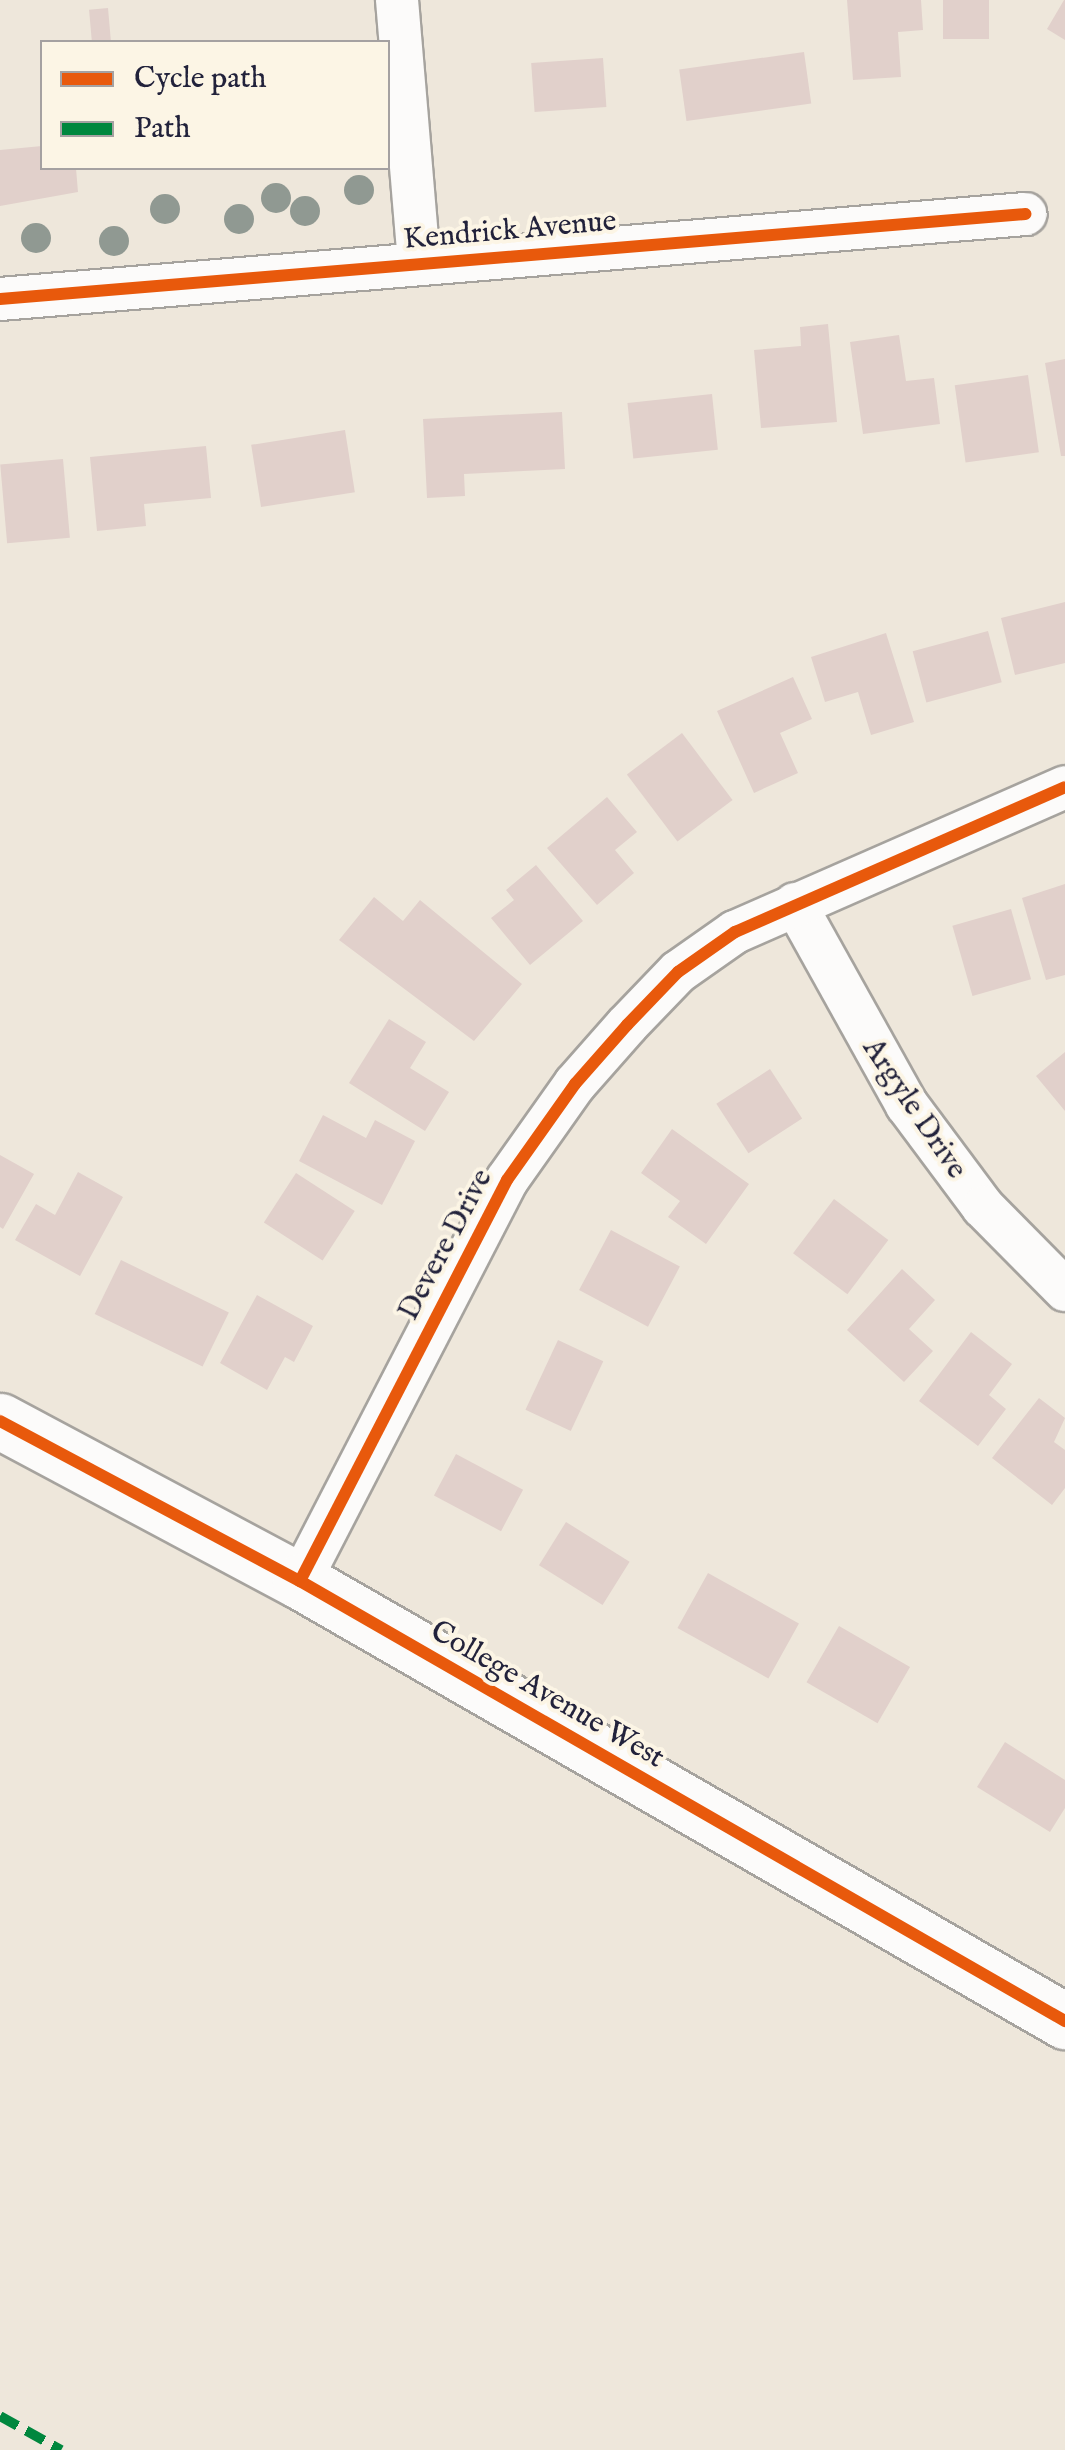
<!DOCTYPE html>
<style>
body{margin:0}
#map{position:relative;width:1065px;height:2450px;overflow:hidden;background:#eee7db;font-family:"IM FELL English",serif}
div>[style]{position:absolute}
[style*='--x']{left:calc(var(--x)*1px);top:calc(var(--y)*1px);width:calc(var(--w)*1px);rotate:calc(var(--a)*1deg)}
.building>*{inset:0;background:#e1d0cb;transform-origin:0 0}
.roads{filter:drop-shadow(2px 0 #a6a39e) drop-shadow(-2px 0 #a6a39e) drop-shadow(0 2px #a6a39e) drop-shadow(0 -2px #a6a39e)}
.minor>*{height:42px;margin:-21px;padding:0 21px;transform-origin:21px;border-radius:21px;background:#fcfbfa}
.tertiary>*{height:55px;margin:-27.5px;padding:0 27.5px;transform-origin:27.5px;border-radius:27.5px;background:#fcfbfa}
.quiet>*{height:10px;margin-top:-5px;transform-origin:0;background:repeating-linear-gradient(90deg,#00873e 0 20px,transparent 0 30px)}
.cycleway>*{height:12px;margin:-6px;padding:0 6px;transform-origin:6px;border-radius:6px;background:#e8590c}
.trees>*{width:30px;height:30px;margin:-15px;border-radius:50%;background:#909992}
span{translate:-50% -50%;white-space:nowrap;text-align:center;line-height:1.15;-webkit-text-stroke:8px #fcf5e5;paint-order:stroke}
.street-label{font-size:30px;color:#22223b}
.legend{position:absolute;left:40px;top:40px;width:350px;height:130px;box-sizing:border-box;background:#fcf5e5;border:2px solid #a5a1a1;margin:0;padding:12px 18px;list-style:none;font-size:30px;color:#22223b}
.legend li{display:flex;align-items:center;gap:20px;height:50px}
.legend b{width:50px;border:2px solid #a5a1a1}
</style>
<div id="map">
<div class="building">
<i style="clip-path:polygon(847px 0,921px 0,923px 30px,898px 32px,901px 77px,853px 80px)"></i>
<i style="left:943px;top:0;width:46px;height:39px"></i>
<i style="clip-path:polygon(1064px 0,1065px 0,1065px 40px,1047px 29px)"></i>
<i style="left:108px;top:8px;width:34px;height:19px;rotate:85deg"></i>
<i style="left:804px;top:52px;width:52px;height:126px;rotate:82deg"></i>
<i style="left:603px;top:58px;width:49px;height:72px;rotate:86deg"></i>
<i style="clip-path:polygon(42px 146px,42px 168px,76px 168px,78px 192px,0 206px,0 150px)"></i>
<i style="clip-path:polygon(828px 324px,837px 422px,761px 428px,754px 350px,801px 346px,800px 327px)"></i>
<i style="clip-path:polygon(899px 335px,906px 381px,934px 378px,940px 424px,863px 434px,850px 342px)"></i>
<i style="clip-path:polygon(1065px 359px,1065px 456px,1061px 456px,1045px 363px)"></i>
<i style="left:1028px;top:375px;width:78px;height:74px;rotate:82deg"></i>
<i style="left:712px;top:394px;width:56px;height:85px;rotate:84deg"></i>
<i style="clip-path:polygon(562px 412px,565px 469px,464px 474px,465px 496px,427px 498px,423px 419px)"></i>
<i style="left:345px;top:430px;width:63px;height:95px;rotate:81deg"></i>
<i style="clip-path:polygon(206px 446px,211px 498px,144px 504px,146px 526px,97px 531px,90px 457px)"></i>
<i style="left:63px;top:459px;width:79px;height:63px;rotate:85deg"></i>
<i style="clip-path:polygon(1065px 602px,1065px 663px,1015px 675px,1001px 618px)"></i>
<i style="left:988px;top:631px;width:53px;height:78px;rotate:75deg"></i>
<i style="clip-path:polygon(886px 633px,914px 722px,871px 735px,858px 692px,825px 702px,811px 657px)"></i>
<i style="clip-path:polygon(793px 677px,812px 719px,780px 733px,798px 773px,754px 793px,717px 711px)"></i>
<i style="left:682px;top:733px;width:84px;height:69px;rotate:53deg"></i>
<i style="clip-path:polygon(607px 797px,637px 832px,615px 850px,634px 873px,597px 905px,547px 848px)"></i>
<i style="clip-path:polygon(536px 865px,583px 921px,530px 965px,491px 918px,514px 900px,506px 890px)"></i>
<i style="clip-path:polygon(1065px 884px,1065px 975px,1046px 980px,1022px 898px)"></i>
<i style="clip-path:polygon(374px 897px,403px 921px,420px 900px,522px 984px,474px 1041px,339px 940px)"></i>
<i style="left:1011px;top:909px;width:73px;height:61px;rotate:74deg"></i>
<i style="clip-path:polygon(389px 1019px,426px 1042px,410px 1068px,449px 1092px,425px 1131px,349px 1083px)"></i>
<i style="clip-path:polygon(1065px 1052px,1065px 1111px,1036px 1076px)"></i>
<i style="left:770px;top:1069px;width:59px;height:64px;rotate:57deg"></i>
<i style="clip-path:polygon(323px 1115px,366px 1138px,375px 1120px,415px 1141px,382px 1205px,299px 1161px)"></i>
<i style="clip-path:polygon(672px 1129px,749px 1184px,706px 1244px,668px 1217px,680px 1201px,641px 1173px)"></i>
<i style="clip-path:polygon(0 1155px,34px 1174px,3px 1229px,0 1227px)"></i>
<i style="clip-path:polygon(78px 1172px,123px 1197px,80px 1276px,15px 1240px,36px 1204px,55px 1215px)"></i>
<i style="left:296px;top:1173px;width:70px;height:59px;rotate:33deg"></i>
<i style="left:834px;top:1199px;width:68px;height:68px;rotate:37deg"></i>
<i style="left:611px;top:1230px;width:78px;height:68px;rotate:28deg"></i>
<i style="left:121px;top:1260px;width:120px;height:60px;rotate:26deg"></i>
<i style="clip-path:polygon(902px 1269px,935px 1300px,909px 1329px,933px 1351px,904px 1382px,847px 1330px)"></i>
<i style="clip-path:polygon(257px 1295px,313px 1326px,294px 1362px,285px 1357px,267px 1390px,220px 1363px)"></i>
<i style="clip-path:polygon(971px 1332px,1012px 1364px,989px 1395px,1006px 1409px,978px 1446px,919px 1401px)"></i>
<i style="left:558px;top:1340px;width:50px;height:77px;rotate:25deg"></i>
<i style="clip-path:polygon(1039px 1398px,1065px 1418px,1054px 1442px,1065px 1450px,1065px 1488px,1052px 1505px,992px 1458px)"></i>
<i style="left:456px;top:1454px;width:76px;height:47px;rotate:28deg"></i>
<i style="left:566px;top:1522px;width:75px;height:51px;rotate:32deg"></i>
<i style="left:708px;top:1573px;width:104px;height:63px;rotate:29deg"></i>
<i style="left:839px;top:1626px;width:82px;height:65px;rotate:30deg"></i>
<i style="clip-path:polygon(1005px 1742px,1065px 1780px,1065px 1808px,1050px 1832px,977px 1787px)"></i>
</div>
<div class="roads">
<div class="minor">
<i style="--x:397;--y:0;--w:264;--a:85.2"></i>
<i style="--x:0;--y:299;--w:1029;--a:-4.74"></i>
<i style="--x:795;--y:904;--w:230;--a:60.9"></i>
<i style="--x:907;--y:1105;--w:127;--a:53.3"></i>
<i style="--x:983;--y:1207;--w:117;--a:45.3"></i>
<i style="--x:300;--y:1581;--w:451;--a:-62.7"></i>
<i style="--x:507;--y:1180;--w:118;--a:-54.7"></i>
<i style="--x:575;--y:1084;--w:79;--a:-48.6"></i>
<i style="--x:627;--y:1025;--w:74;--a:-46.1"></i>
<i style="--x:678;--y:972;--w:70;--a:-35.1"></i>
<i style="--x:735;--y:932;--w:360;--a:-23.7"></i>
</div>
<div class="tertiary">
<i style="--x:0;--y:1421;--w:340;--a:28.1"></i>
<i style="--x:300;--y:1581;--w:883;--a:29.91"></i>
</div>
</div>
<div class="quiet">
<i style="--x:0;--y:2416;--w:70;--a:29.1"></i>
</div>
<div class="cycleway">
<i style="--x:0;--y:299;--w:1029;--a:-4.74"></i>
<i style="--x:0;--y:1421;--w:340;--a:28.1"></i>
<i style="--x:300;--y:1581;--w:883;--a:29.91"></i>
<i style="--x:300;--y:1581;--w:451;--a:-62.7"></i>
<i style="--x:507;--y:1180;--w:118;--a:-54.7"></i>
<i style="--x:575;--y:1084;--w:79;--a:-48.6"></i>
<i style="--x:627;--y:1025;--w:74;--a:-46.1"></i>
<i style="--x:678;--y:972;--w:70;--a:-35.1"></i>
<i style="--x:735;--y:932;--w:360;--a:-23.7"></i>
</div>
<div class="trees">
<i style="left:359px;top:190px"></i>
<i style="left:276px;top:198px"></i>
<i style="left:165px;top:209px"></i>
<i style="left:305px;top:211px"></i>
<i style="left:239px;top:219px"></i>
<i style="left:36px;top:238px"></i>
<i style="left:114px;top:241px"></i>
</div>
<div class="street-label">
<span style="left:510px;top:231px;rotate:-5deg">Kendrick Avenue</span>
<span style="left:914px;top:1109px;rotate:56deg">Argyle Drive</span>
<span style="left:446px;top:1245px;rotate:-62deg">Devere Drive</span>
<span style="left:547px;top:1695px;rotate:30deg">College Avenue West</span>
</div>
<ul class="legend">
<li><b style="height:12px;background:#e8590c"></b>Cycle path</li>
<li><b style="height:12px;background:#00873e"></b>Path</li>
</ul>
</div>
